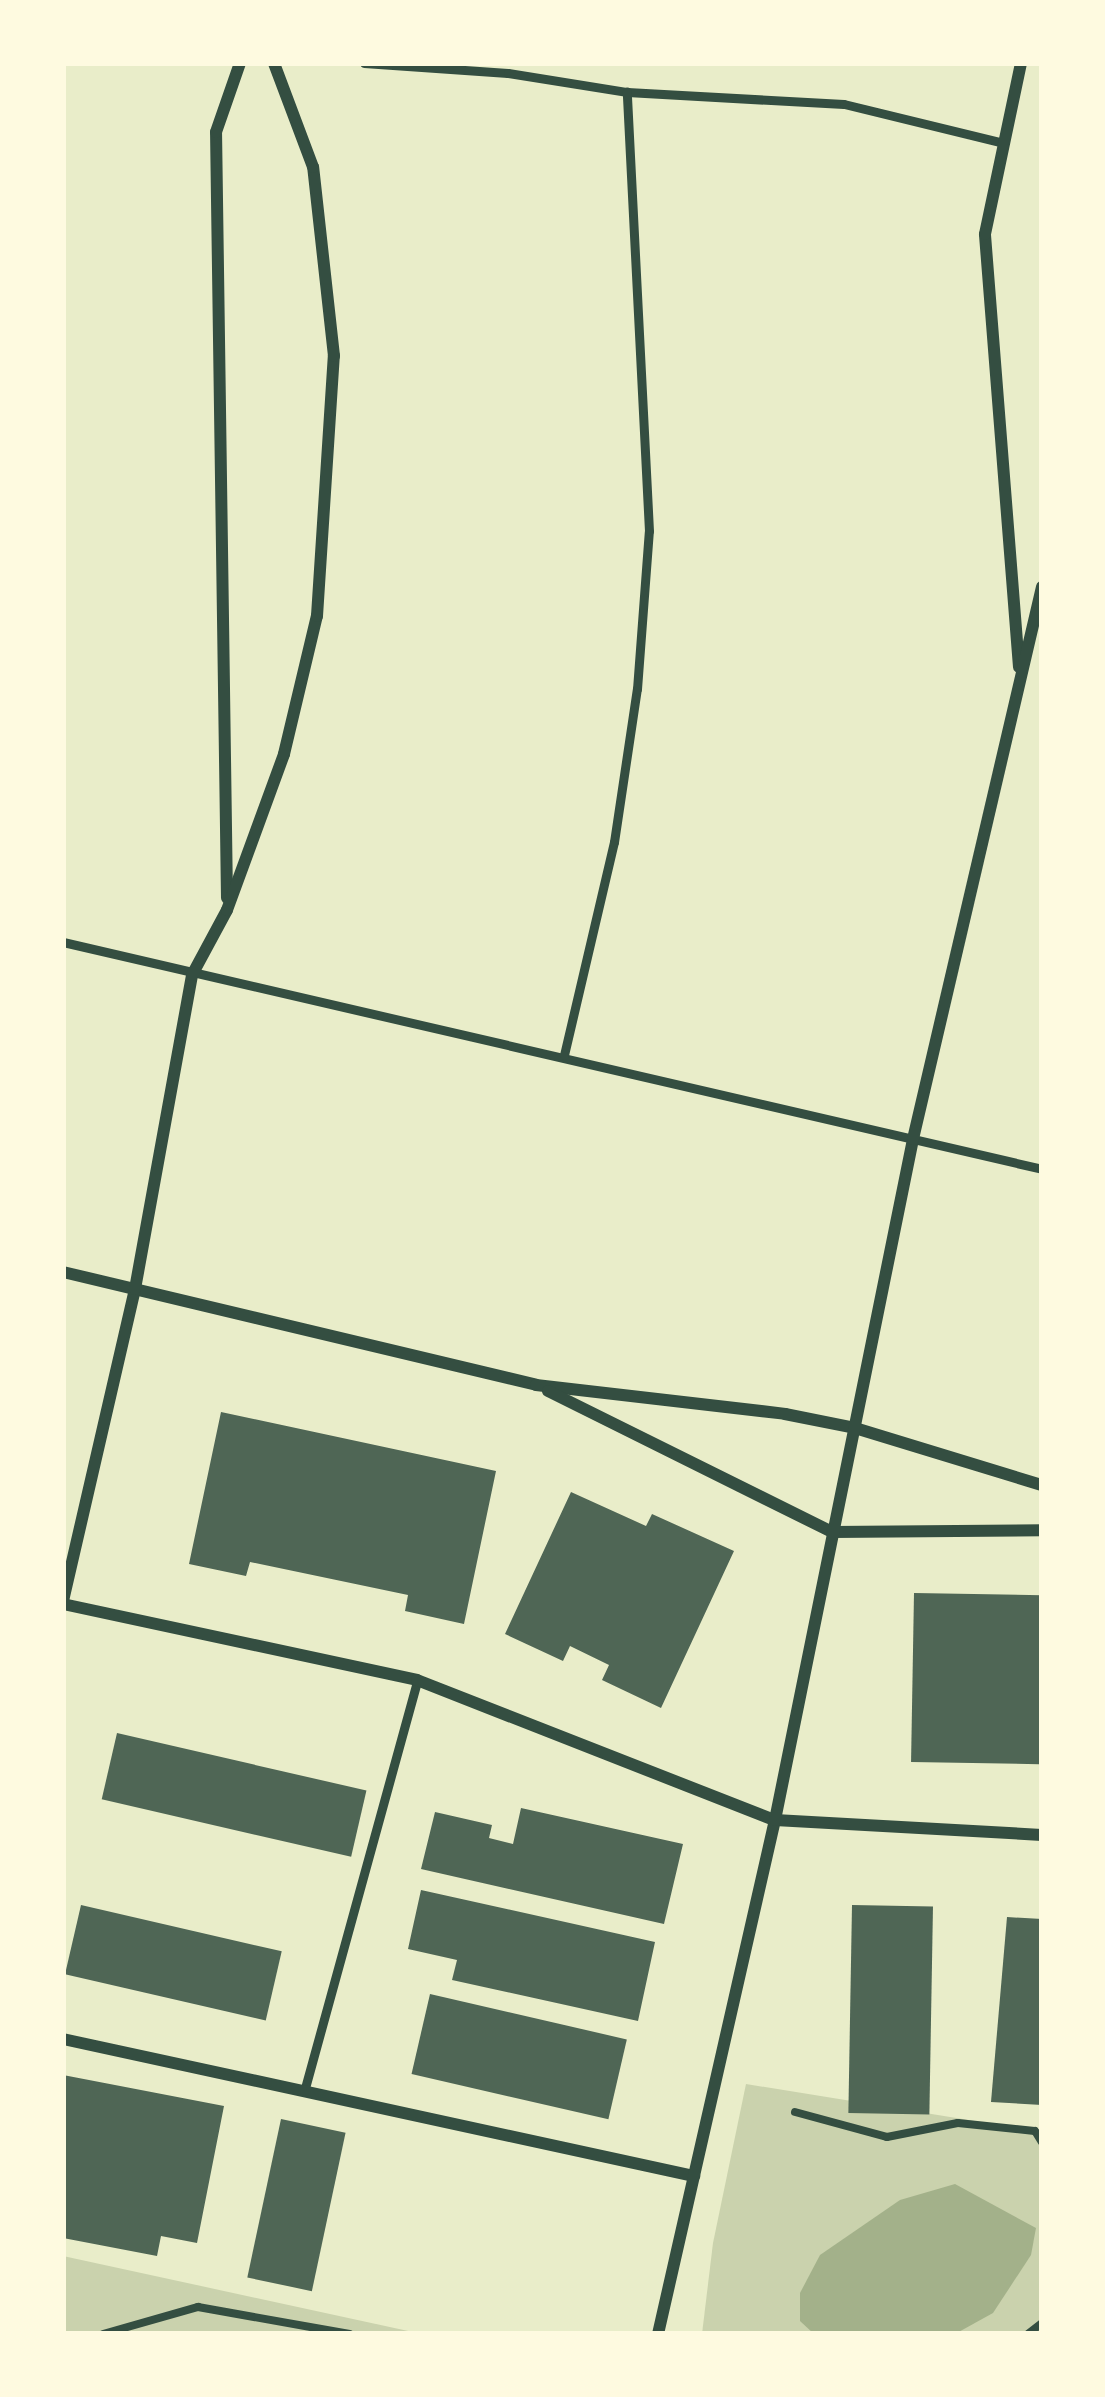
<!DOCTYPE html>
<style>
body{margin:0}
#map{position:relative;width:1105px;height:2397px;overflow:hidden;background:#e9edc9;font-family:"Roboto Condensed",sans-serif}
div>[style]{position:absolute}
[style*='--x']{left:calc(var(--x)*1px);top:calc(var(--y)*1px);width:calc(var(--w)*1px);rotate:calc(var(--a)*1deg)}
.green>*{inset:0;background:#cad2ad}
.water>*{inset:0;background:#a3b18a}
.building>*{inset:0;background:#4f6655;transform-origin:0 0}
.path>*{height:8px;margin:-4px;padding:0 4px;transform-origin:4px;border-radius:4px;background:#344e41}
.service>*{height:9px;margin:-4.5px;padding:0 4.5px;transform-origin:4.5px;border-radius:4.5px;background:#344e41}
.minor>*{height:12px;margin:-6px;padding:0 6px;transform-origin:6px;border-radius:6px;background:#344e41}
span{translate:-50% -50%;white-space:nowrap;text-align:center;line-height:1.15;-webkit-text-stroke:9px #fefae0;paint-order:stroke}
.frame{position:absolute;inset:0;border:66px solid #fefae0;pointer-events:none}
</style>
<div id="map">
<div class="green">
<i style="clip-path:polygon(746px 2084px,1042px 2132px,1042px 2334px,702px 2334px,713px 2243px)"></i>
<i style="clip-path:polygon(63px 2256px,422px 2334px,63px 2334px)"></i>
</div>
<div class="water">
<i style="clip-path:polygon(955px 2184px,1036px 2228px,1031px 2255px,993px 2313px,955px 2334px,814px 2334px,800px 2321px,800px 2293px,820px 2255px,900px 2200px)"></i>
</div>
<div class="building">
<i style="clip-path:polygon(221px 1412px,496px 1471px,464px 1624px,405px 1611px,408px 1595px,250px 1562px,246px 1576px,189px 1564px)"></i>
<i style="clip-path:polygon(571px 1492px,646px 1526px,652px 1514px,734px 1551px,661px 1708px,602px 1680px,609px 1665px,570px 1646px,563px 1661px,505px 1634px)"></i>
<i style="left:914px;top:1593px;width:128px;height:169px;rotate:1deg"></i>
<i style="left:117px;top:1733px;width:256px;height:68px;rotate:13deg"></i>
<i style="clip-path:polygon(521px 1808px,683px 1844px,664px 1924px,421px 1869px,435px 1812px,492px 1825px,489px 1838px,513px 1844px)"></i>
<i style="clip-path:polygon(421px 1890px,655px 1942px,638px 2021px,452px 1980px,457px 1960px,408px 1949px)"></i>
<i style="left:81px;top:1905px;width:206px;height:71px;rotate:13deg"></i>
<i style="left:852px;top:1905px;width:81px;height:208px;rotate:1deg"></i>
<i style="clip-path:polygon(1007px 1917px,1042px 1919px,1042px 2105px,991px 2102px)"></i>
<i style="left:430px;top:1994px;width:202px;height:82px;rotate:13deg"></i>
<i style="clip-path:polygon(63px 2075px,224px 2106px,197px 2243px,161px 2236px,157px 2256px,63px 2238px)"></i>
<i style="left:281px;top:2119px;width:66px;height:162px;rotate:12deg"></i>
</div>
<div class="path">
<i style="--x:795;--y:2112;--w:95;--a:15.2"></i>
<i style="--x:887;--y:2137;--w:72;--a:-11.2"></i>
<i style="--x:958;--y:2123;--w:77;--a:5.9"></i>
<i style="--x:1035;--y:2131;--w:13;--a:58"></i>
<i style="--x:103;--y:2334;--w:99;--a:-15.9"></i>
<i style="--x:198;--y:2307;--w:154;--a:10.1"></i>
<i style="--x:1028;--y:2334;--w:18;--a:-38"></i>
</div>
<div class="service">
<i style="--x:364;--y:63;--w:144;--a:4"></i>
<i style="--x:508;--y:73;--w:121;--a:9.1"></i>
<i style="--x:627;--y:92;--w:217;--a:3.2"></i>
<i style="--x:844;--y:104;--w:165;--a:13.7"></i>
<i style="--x:63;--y:942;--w:1005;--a:13.05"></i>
<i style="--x:564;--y:1055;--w:219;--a:-76.8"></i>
<i style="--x:614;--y:842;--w:155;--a:-81.5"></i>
<i style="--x:637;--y:689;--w:158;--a:-85.7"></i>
<i style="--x:649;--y:531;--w:440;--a:-92.9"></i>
<i style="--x:305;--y:2088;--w:423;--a:-74.6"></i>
</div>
<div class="minor">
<i style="--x:1019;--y:667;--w:434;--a:-94.5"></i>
<i style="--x:985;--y:234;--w:175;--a:-78.1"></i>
<i style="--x:227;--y:898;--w:766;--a:-90.82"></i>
<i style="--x:216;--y:132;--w:73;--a:-70.8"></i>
<i style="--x:63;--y:1272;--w:486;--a:13.4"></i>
<i style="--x:536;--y:1385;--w:251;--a:6.6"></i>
<i style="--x:785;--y:1414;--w:71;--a:11.3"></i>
<i style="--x:855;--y:1428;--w:195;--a:17"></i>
<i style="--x:548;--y:1391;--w:317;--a:26.4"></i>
<i style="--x:832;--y:1532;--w:210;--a:-0.5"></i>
<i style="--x:63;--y:1601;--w:320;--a:-77"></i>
<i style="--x:135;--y:1289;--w:319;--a:-79.7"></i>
<i style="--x:192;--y:975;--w:74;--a:-61.7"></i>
<i style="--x:227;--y:910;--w:166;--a:-69.9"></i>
<i style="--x:284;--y:754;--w:142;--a:-76.6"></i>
<i style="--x:317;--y:616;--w:261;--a:-86.3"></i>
<i style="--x:334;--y:356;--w:190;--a:-96.3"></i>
<i style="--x:313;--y:167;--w:111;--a:-110.6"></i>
<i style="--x:63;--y:1604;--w:362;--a:12.1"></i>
<i style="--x:417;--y:1680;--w:384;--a:21.4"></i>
<i style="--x:775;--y:1820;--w:267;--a:3.2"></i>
<i style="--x:63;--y:2039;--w:646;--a:12.25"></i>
<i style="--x:658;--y:2334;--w:527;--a:-77.18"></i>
<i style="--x:775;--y:1820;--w:695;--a:-78.54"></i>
<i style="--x:913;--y:1139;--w:567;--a:-76.85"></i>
</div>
<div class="frame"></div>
</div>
